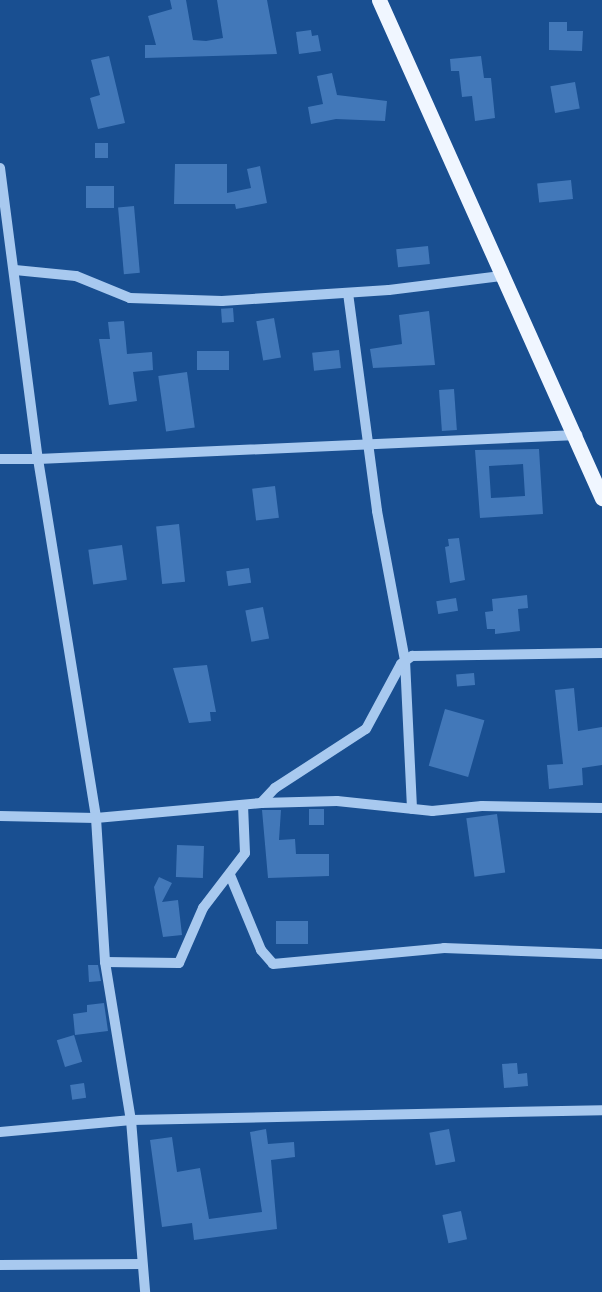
<!DOCTYPE html>
<style>
body{margin:0}
#map{position:relative;width:602px;height:1292px;overflow:hidden;background:#194f91;font-family:"Open Sans",sans-serif}
div>[style]{position:absolute}
[style*='--x']{left:calc(var(--x)*1px);top:calc(var(--y)*1px);width:calc(var(--w)*1px);rotate:calc(var(--a)*1deg)}
.building>*{inset:0;background:#4278b9;transform-origin:0 0}
.minor>*{height:10px;margin:-5px;padding:0 5px;transform-origin:5px;border-radius:5px;background:#a8c9ef}
.major>*{height:15px;margin:-7.5px;padding:0 7.5px;transform-origin:7.5px;border-radius:7.5px;background:#f0f6ff}
span{translate:-50% -50%;white-space:nowrap;text-align:center;line-height:1.15;-webkit-text-stroke:4.5px #194f91;paint-order:stroke}
</style>
<div id="map">
<div class="building">
<i style="clip-path:polygon(170px 0,186px 0,193px 40px,206px 41px,223px 38px,217px 0,267px 0,277px 54px,145px 58px,145px 45px,156px 45px,148px 16px,172px 9px)"></i>
<i style="clip-path:polygon(549px 22px,567px 22px,567px 31px,583px 31px,582px 51px,549px 50px)"></i>
<i style="clip-path:polygon(311px 30px,312px 36px,318px 35px,321px 51px,299px 54px,296px 32px)"></i>
<i style="clip-path:polygon(109px 56px,125px 123px,98px 129px,90px 98px,100px 95px,91px 60px)"></i>
<i style="clip-path:polygon(481px 56px,484px 78px,491px 78px,495px 118px,475px 121px,472px 96px,462px 97px,459px 71px,451px 71px,450px 59px)"></i>
<i style="clip-path:polygon(332px 73px,337px 95px,387px 101px,385px 121px,336px 119px,311px 124px,308px 107px,323px 104px,317px 76px)"></i>
<i style="left:575px;top:82px;width:27px;height:25px;rotate:80deg"></i>
<i style="left:95px;top:143px;width:13px;height:15px"></i>
<i style="clip-path:polygon(175px 164px,227px 164px,227px 193px,251px 188px,247px 169px,260px 166px,267px 203px,236px 209px,235px 204px,174px 204px)"></i>
<i style="left:571px;top:180px;width:19px;height:34px;rotate:84deg"></i>
<i style="left:114px;top:186px;width:22px;height:28px;rotate:90deg"></i>
<i style="left:134px;top:206px;width:67px;height:16px;rotate:85deg"></i>
<i style="left:428px;top:246px;width:18px;height:32px;rotate:84deg"></i>
<i style="left:233px;top:308px;width:14px;height:12px;rotate:86deg"></i>
<i style="clip-path:polygon(429px 311px,435px 365px,373px 368px,370px 349px,402px 344px,399px 315px)"></i>
<i style="left:274px;top:318px;width:40px;height:18px;rotate:80deg"></i>
<i style="clip-path:polygon(124px 321px,127px 354px,152px 352px,153px 370px,133px 372px,137px 401px,109px 405px,99px 339px,110px 339px,108px 322px)"></i>
<i style="left:339px;top:350px;width:18px;height:27px;rotate:84deg"></i>
<i style="left:229px;top:351px;width:19px;height:32px;rotate:90deg"></i>
<i style="left:187px;top:372px;width:56px;height:29px;rotate:82deg"></i>
<i style="left:454px;top:389px;width:41px;height:15px;rotate:86deg"></i>
<i style="clip-path:polygon(evenodd,539px 449px,543px 514px,480px 518px,475px 450px,539px 449px,523px 464px,525px 496px,491px 498px,489px 466px,523px 464px)"></i>
<i style="left:275px;top:486px;width:32px;height:23px;rotate:83deg"></i>
<i style="left:179px;top:524px;width:58px;height:23px;rotate:84deg"></i>
<i style="clip-path:polygon(459px 538px,465px 580px,450px 583px,445px 547px,449px 546px,448px 539px)"></i>
<i style="left:122px;top:545px;width:35px;height:34px;rotate:82deg"></i>
<i style="left:249px;top:568px;width:15px;height:23px;rotate:82deg"></i>
<i style="clip-path:polygon(527px 595px,528px 608px,518px 609px,520px 631px,495px 634px,495px 629px,487px 629px,485px 612px,493px 611px,492px 599px)"></i>
<i style="left:456px;top:598px;width:13px;height:20px;rotate:81deg"></i>
<i style="left:263px;top:607px;width:32px;height:18px;rotate:79deg"></i>
<i style="clip-path:polygon(207px 665px,216px 712px,210px 712px,211px 721px,189px 723px,173px 668px)"></i>
<i style="left:474px;top:673px;width:12px;height:18px;rotate:85deg"></i>
<i style="clip-path:polygon(574px 688px,578px 731px,602px 727px,602px 765px,582px 768px,583px 785px,549px 789px,547px 765px,563px 764px,555px 690px)"></i>
<i style="left:445px;top:709px;width:41px;height:59px;rotate:16deg"></i>
<i style="left:309px;top:809px;width:15px;height:16px"></i>
<i style="clip-path:polygon(262px 810px,281px 810px,279px 840px,295px 839px,296px 854px,329px 854px,329px 876px,268px 878px)"></i>
<i style="left:497px;top:814px;width:59px;height:31px;rotate:82deg"></i>
<i style="left:177px;top:845px;width:27px;height:32px;rotate:2deg"></i>
<i style="clip-path:polygon(159px 877px,172px 883px,162px 902px,178px 900px,182px 935px,163px 937px,154px 887px)"></i>
<i style="left:276px;top:921px;width:32px;height:23px"></i>
<i style="clip-path:polygon(88px 965px,98px 965px,101px 981px,89px 982px)"></i>
<i style="clip-path:polygon(104px 1003px,108px 1031px,75px 1035px,73px 1014px,87px 1012px,87px 1005px)"></i>
<i style="left:74px;top:1035px;width:28px;height:18px;rotate:73deg"></i>
<i style="clip-path:polygon(517px 1063px,518px 1074px,527px 1073px,528px 1086px,504px 1088px,502px 1064px)"></i>
<i style="left:84px;top:1083px;width:15px;height:14px;rotate:82deg"></i>
<i style="clip-path:polygon(266px 1129px,268px 1144px,294px 1142px,295px 1157px,271px 1160px,277px 1229px,194px 1240px,192px 1223px,162px 1227px,150px 1140px,172px 1137px,177px 1172px,200px 1168px,209px 1219px,262px 1212px,250px 1132px)"></i>
<i style="left:449px;top:1129px;width:33px;height:20px;rotate:79deg"></i>
<i style="left:461px;top:1211px;width:29px;height:19px;rotate:78deg"></i>
</div>
<div class="minor">
<i style="--x:0;--y:168;--w:293;--a:82.6"></i>
<i style="--x:38;--y:459;--w:540;--a:-2.55"></i>
<i style="--x:15;--y:270;--w:61;--a:5.6"></i>
<i style="--x:76;--y:276;--w:58;--a:22.2"></i>
<i style="--x:130;--y:298;--w:92;--a:1.9"></i>
<i style="--x:222;--y:301;--w:167;--a:-3.8"></i>
<i style="--x:389;--y:290;--w:113;--a:-7.1"></i>
<i style="--x:348;--y:293;--w:220;--a:82.4"></i>
<i style="--x:377;--y:511;--w:152;--a:79.4"></i>
<i style="--x:405;--y:660;--w:149;--a:87.3"></i>
<i style="--x:0;--y:459;--w:38;--a:0"></i>
<i style="--x:38;--y:459;--w:364;--a:80.8"></i>
<i style="--x:96;--y:818;--w:166;--a:-5.2"></i>
<i style="--x:261;--y:803;--w:21;--a:-47"></i>
<i style="--x:275;--y:788;--w:108;--a:-33"></i>
<i style="--x:366;--y:729;--w:74;--a:-61.7"></i>
<i style="--x:401;--y:664;--w:14;--a:-36"></i>
<i style="--x:412;--y:656;--w:190;--a:-0.9"></i>
<i style="--x:261;--y:803;--w:76;--a:-1.5"></i>
<i style="--x:337;--y:801;--w:96;--a:6"></i>
<i style="--x:432;--y:811;--w:50;--a:-5.7"></i>
<i style="--x:482;--y:806;--w:120;--a:1"></i>
<i style="--x:0;--y:816;--w:96;--a:1.2"></i>
<i style="--x:96;--y:818;--w:144;--a:86.4"></i>
<i style="--x:105;--y:962;--w:160;--a:80.7"></i>
<i style="--x:131;--y:1120;--w:173;--a:85.3"></i>
<i style="--x:230;--y:875;--w:81;--a:67.5"></i>
<i style="--x:261;--y:950;--w:18;--a:49"></i>
<i style="--x:273;--y:964;--w:172;--a:-5.3"></i>
<i style="--x:444;--y:948;--w:158;--a:2.2"></i>
<i style="--x:105;--y:962;--w:74;--a:0.8"></i>
<i style="--x:179;--y:963;--w:60;--a:-66.4"></i>
<i style="--x:203;--y:908;--w:69;--a:-52.6"></i>
<i style="--x:245;--y:853;--w:47;--a:-92.4"></i>
<i style="--x:0;--y:1132;--w:132;--a:-5.2"></i>
<i style="--x:131;--y:1120;--w:471;--a:-1.2"></i>
<i style="--x:0;--y:1265;--w:142;--a:-0.4"></i>
</div>
<div class="major">
<i style="--x:379;--y:0;--w:546;--a:65.88"></i>
</div>
</div>
